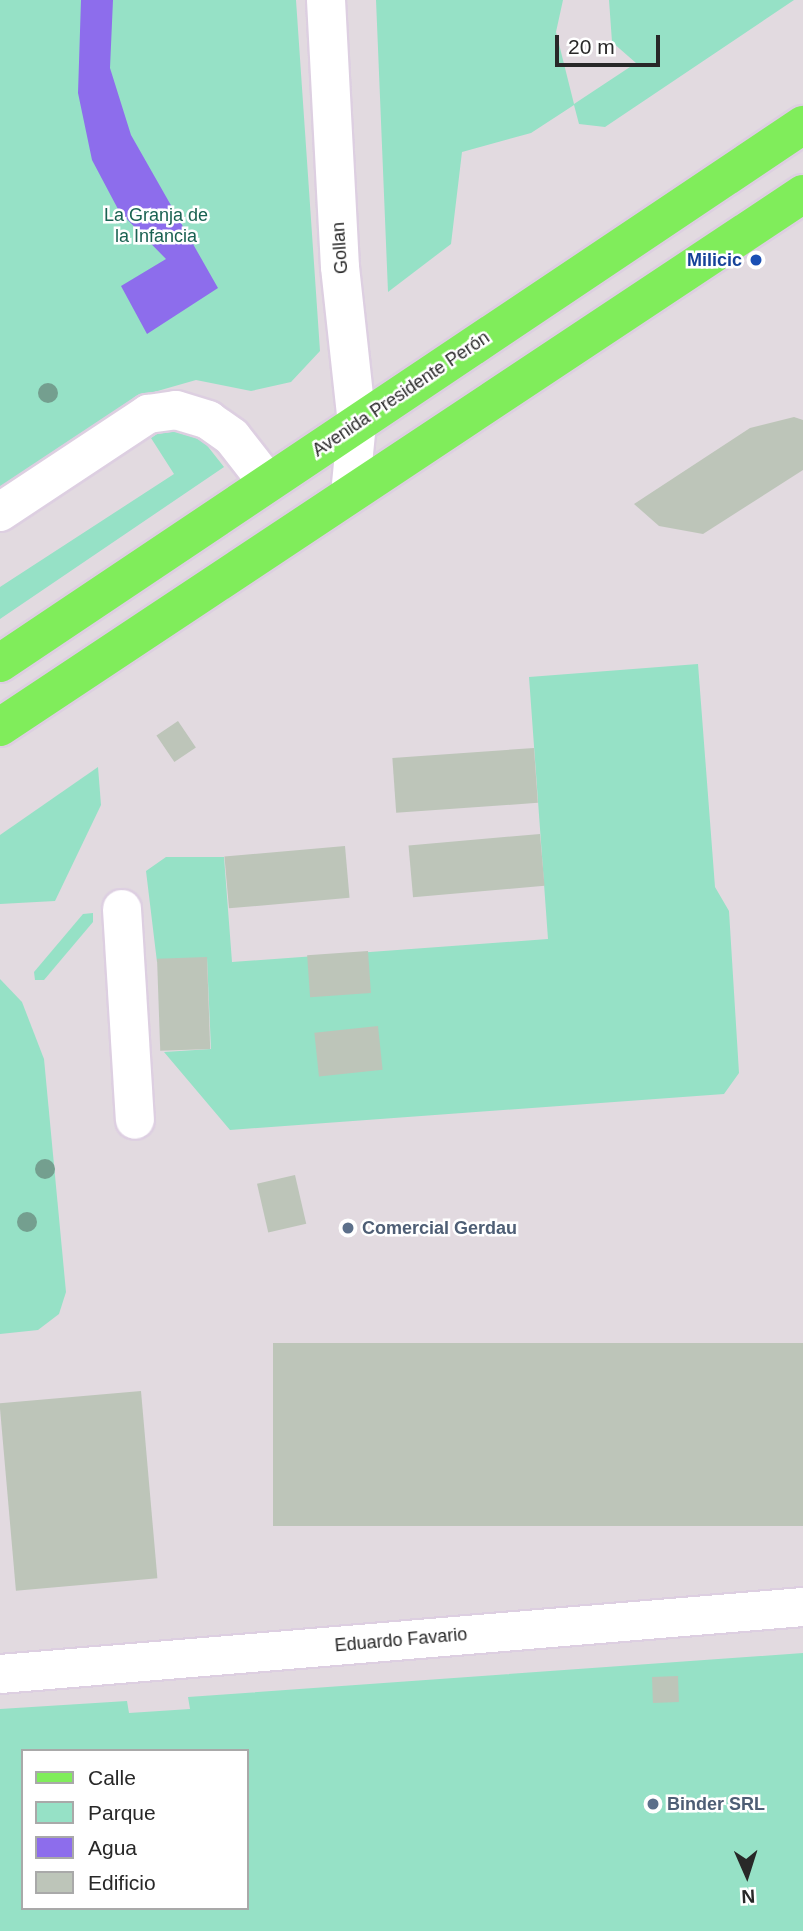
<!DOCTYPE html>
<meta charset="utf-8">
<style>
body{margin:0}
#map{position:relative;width:803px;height:1931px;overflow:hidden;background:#e1ead9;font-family:Arial,sans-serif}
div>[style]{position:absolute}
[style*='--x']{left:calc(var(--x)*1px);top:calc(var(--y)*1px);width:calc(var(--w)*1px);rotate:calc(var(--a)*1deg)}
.industrial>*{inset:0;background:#e2dae0}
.green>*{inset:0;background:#96e1c6}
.water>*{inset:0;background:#8d6dec}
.building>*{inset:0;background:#bdc5b9;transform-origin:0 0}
.roads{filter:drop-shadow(2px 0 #ddcfe1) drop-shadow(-2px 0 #ddcfe1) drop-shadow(0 2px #ddcfe1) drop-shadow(0 -2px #ddcfe1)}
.minor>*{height:38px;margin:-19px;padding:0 19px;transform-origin:19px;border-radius:19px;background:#fff}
.major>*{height:38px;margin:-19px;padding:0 19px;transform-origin:19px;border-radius:19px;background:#80ed5b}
.trees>*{width:20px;height:20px;margin:-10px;border-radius:50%;background:#749f8f}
.dots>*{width:19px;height:19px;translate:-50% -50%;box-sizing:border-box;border:4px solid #fff;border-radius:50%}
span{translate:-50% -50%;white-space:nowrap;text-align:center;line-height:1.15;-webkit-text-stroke:5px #fff;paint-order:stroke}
.park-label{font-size:18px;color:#1a6252}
.street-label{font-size:18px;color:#282828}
.transit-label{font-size:18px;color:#164399;font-weight:700}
.right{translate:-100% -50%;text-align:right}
.service-label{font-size:18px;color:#4e5e75;font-weight:700}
.left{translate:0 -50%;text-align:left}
.legend{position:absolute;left:21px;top:1749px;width:228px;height:161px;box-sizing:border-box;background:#fff;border:2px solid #a9a9a9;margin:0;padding:9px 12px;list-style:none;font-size:21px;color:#282828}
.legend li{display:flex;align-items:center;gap:14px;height:35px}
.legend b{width:35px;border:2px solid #a9a9a9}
.north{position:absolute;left:712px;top:1840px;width:70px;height:70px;-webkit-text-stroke:5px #fff;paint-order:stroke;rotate:177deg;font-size:19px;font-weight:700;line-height:28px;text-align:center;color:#282828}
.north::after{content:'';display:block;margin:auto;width:24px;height:32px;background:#282828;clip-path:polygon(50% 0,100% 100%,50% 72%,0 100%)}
.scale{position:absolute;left:555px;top:35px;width:105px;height:32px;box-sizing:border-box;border:4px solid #282828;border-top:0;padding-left:9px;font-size:21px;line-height:24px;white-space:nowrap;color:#282828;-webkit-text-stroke:5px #fff;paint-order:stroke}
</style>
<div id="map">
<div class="industrial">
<i style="clip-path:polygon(evenodd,0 0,803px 0,803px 1931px,0 1931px,0 0,23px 1751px,247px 1751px,247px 1908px,23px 1908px,23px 1751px)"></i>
</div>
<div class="green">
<i style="clip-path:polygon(0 0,296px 0,320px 351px,291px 382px,251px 391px,196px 380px,154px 392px,0 491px)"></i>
<i style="clip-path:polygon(376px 0,563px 0,556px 32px,574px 104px,636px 63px,612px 42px,609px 0,794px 0,605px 127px,579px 124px,574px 105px,531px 133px,462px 152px,451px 244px,388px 292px)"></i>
<i style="clip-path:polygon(171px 424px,194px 429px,224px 467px,0 619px,0 587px,174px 474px,151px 438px)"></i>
<i style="clip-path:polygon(698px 664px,715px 887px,729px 911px,739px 1073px,724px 1094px,230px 1130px,164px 1052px,211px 1049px,207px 958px,157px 962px,146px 871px,166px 857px,224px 857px,232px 962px,548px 939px,529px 677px)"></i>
<i style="clip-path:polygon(98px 767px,101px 805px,55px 901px,0 904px,0 835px)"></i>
<i style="clip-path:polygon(93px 913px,93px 922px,44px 980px,35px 980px,34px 972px,83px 914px)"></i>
<i style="clip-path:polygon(0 979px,22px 1002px,44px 1059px,66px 1292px,59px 1314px,38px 1330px,0 1334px)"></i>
<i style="clip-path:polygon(evenodd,803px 1653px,803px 1931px,0 1931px,0 1709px,127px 1701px,129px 1713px,190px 1709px,188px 1697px,803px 1653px,23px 1751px,247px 1751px,247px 1908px,23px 1908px,23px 1751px)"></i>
</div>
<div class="water">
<i style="clip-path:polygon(81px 0,113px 0,110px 68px,131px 135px,218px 288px,147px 334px,121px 286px,166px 259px,119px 211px,92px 160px,78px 93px)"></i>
</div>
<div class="building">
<i style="clip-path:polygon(794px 417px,803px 420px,803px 470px,703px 534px,659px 526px,634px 504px,750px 428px)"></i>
<i style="left:178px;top:721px;width:32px;height:26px;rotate:56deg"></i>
<i style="left:534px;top:748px;width:55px;height:142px;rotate:86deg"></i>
<i style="left:540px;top:834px;width:52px;height:132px;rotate:85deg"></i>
<i style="left:345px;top:846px;width:52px;height:121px;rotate:85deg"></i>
<i style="left:368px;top:951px;width:42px;height:61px;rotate:86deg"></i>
<i style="left:207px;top:957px;width:92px;height:50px;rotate:88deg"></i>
<i style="left:378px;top:1026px;width:44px;height:64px;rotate:84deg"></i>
<i style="left:295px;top:1175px;width:50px;height:39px;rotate:77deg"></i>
<i style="left:803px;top:1343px;width:183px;height:530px;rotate:90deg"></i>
<i style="left:141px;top:1391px;width:188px;height:142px;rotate:85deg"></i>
<i style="left:678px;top:1676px;width:26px;height:26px;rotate:88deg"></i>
</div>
<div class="roads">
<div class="minor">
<i style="--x:326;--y:0;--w:267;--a:87"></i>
<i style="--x:340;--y:267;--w:157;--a:83.8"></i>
<i style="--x:357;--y:423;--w:71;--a:95.6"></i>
<i style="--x:0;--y:512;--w:178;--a:-33.5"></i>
<i style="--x:148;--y:414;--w:28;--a:-8"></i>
<i style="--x:176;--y:410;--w:34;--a:17"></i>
<i style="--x:208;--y:420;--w:29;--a:35"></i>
<i style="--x:232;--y:437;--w:58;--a:52"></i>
<i style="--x:122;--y:909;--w:211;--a:86.5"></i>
<i style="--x:0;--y:1674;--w:806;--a:-4.77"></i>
</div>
<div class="major">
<i style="--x:0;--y:663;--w:967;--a:-33.82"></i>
<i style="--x:0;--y:727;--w:964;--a:-33.57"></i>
</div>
</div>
<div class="trees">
<i style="left:48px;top:393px"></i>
<i style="left:45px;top:1169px"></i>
<i style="left:27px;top:1222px"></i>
</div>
<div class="dots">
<i style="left:756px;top:260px;background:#1a4fb4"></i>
<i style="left:348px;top:1228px;background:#5c6f8a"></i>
<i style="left:653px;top:1804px;background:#5c6f8a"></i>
</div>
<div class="park-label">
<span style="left:156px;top:226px">La Granja de<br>la Infancia</span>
</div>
<div class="street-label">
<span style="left:340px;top:248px;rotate:-94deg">Gollan</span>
<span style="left:401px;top:394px;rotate:-34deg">Avenida Presidente Perón</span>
<span style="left:401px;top:1640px;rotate:-5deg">Eduardo Favario</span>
</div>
<div class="transit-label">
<span class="right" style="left:742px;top:260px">Milicic</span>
</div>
<div class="service-label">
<span class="left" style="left:362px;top:1228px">Comercial Gerdau</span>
<span class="left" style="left:667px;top:1804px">Binder SRL</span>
</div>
<ul class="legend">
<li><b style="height:9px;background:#80ed5b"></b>Calle</li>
<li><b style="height:19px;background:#96e1c6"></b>Parque</li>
<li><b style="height:19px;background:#8d6dec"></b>Agua</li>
<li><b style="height:19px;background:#bdc5b9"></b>Edificio</li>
</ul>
<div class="north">N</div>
<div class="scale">20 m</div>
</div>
